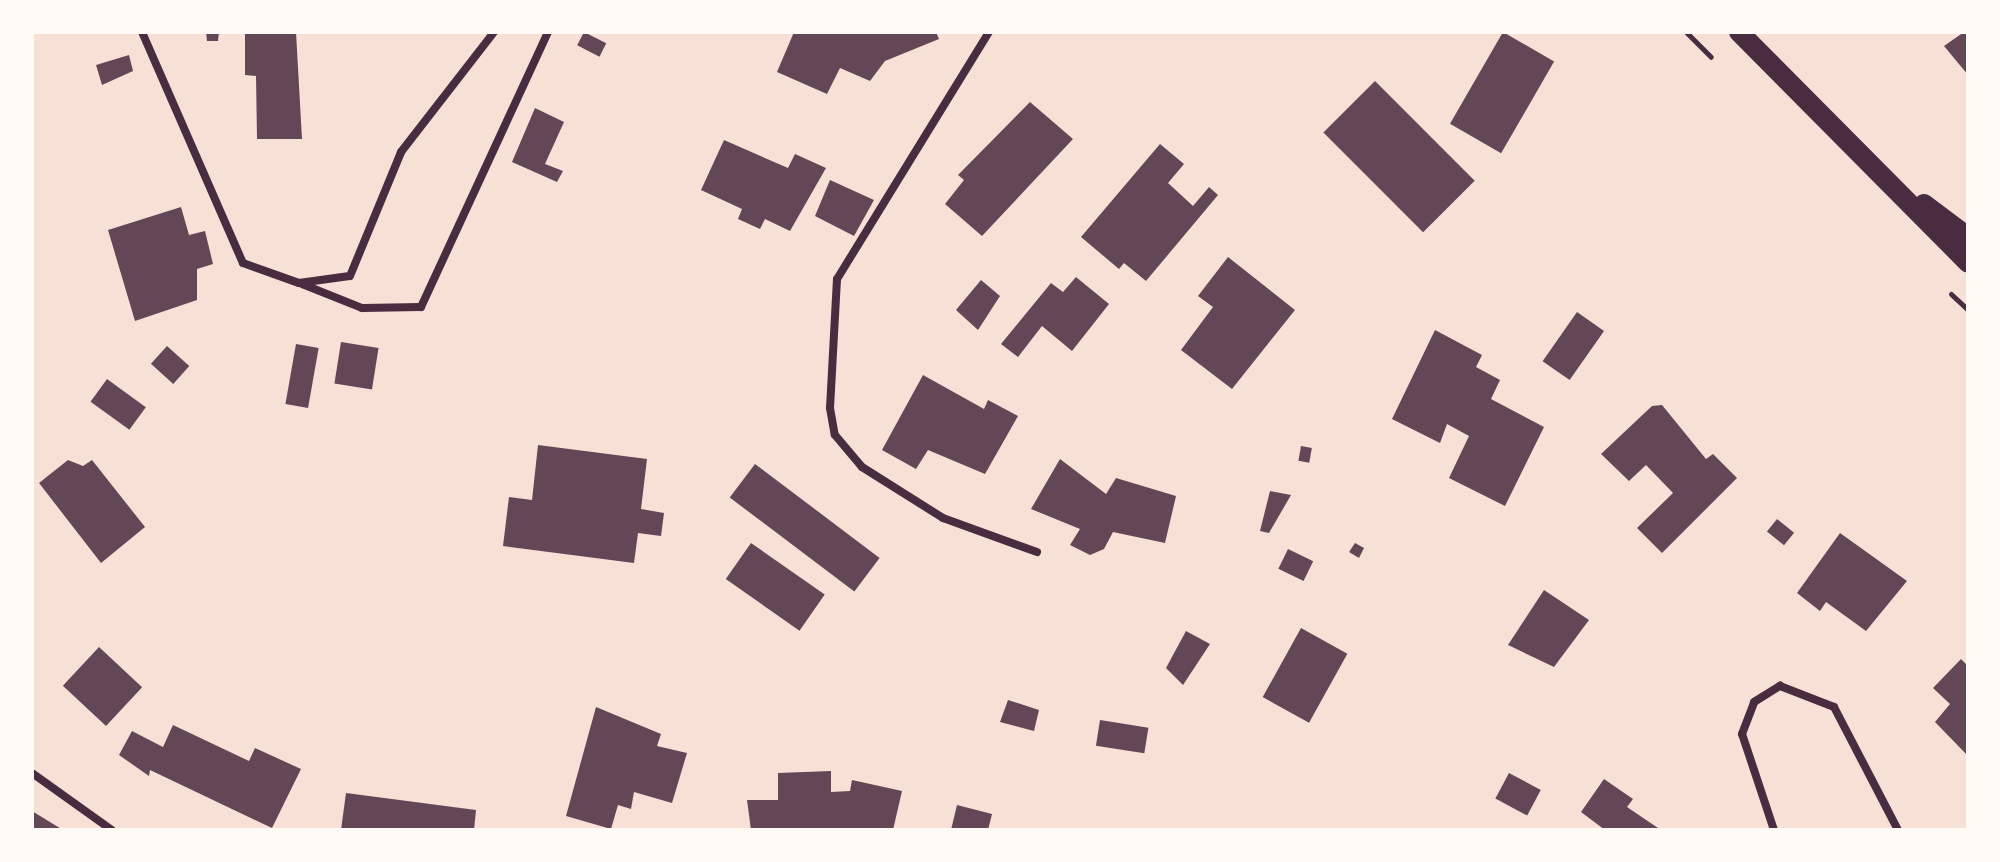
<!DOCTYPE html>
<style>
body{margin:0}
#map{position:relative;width:2000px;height:862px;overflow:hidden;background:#f7e1d7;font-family:Inter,sans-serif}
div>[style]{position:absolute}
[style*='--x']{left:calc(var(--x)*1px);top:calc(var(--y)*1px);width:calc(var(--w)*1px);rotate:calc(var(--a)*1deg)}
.building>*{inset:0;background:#644757;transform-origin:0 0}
.path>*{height:5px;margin:-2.5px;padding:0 2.5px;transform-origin:2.5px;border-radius:2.5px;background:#4a2c40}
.minor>*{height:8px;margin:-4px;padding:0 4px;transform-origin:4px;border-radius:4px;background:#4a2c40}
.primary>*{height:20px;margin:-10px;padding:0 10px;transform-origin:10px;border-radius:10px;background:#4a2c40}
span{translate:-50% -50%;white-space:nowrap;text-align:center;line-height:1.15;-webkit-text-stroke:6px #fffaf5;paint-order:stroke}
.frame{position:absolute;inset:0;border:34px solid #fffaf5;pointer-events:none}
</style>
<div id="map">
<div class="building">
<i style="clip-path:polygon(206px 32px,219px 32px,218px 41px,207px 41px)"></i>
<i style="clip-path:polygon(245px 32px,296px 32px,302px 139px,257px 139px,256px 76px,245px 75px)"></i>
<i style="left:584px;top:32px;width:25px;height:15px;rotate:27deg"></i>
<i style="clip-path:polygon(794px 32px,936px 32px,939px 39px,885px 61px,870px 81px,840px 68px,827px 94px,777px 72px)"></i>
<i style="left:1503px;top:32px;width:59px;height:106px;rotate:30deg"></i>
<i style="clip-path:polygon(1964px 32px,1968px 32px,1968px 75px,1944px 46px)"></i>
<i style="clip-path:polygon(129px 55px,133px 71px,102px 85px,96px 65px)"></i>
<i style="left:1375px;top:81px;width:141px;height:73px;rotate:45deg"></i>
<i style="clip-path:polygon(1030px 102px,1073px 139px,982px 236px,945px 204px,964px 180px,958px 175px)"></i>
<i style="clip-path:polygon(535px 108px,564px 122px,545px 164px,563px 171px,557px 182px,512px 162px)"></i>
<i style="clip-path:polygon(724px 140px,788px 168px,795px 154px,826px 168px,790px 231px,765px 219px,760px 229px,738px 219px,742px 209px,701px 190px)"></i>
<i style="clip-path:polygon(1160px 144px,1184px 164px,1168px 183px,1193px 206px,1209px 187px,1218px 195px,1146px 281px,1124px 263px,1119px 269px,1081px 237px)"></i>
<i style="clip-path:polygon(830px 180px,874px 200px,854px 236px,815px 216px)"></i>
<i style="clip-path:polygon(181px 207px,189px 235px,205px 231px,213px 264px,197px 269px,197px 300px,135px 321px,108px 230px)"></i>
<i style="clip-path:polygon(1228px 257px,1295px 310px,1232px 389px,1181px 350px,1213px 307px,1198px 296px)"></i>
<i style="clip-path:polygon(1076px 277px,1109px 304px,1072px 351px,1042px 326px,1018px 357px,1001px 344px,1051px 283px,1063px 292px)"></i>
<i style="clip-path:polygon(981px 280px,1000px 296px,978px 330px,956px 310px)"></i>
<i style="left:1577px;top:312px;width:33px;height:60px;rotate:35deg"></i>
<i style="clip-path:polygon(1435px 330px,1482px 355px,1476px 367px,1500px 380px,1491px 399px,1544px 427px,1505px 506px,1449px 478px,1469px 436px,1447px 424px,1440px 443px,1392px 419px)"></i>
<i style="left:341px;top:342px;width:38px;height:42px;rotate:9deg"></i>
<i style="left:296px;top:344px;width:23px;height:61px;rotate:10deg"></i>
<i style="left:167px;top:346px;width:30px;height:24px;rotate:42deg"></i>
<i style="clip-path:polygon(923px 375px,984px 409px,988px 400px,1018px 416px,985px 474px,928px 450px,916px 469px,882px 450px)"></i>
<i style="left:107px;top:379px;width:48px;height:28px;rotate:36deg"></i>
<i style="clip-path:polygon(1662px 405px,1706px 459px,1713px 454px,1737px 478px,1662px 553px,1637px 528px,1673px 493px,1646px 465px,1629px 481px,1601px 454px,1652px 406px)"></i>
<i style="clip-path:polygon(538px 445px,647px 459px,641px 509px,664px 513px,661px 536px,638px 533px,634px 563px,503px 546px,509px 497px,532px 500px)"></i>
<i style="left:1301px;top:446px;width:11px;height:15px;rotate:10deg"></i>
<i style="clip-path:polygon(1060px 459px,1106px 494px,1116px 478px,1176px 496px,1165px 543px,1113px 532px,1104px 549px,1090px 555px,1070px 545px,1080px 529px,1031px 509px)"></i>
<i style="clip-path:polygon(68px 460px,83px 466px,92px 460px,145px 527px,101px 563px,39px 483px)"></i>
<i style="left:755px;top:464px;width:156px;height:42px;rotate:37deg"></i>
<i style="clip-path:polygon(1270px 491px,1291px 495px,1269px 533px,1260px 531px)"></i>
<i style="left:1777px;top:519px;width:22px;height:16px;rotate:39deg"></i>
<i style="clip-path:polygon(1840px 533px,1907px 581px,1866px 631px,1826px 602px,1820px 611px,1797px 593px)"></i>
<i style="left:751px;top:543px;width:90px;height:44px;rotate:35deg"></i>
<i style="clip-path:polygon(1355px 543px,1364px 548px,1359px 558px,1349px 552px)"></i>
<i style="left:1288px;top:549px;width:28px;height:22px;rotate:26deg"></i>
<i style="clip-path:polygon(1544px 590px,1589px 620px,1554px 667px,1508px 645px)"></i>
<i style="left:1301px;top:628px;width:53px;height:79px;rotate:29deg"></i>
<i style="clip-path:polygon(1186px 631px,1210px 644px,1183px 685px,1166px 668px)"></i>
<i style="left:99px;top:647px;width:59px;height:53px;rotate:43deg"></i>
<i style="clip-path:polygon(1961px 659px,1968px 666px,1968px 756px,1935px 722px,1950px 704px,1933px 688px)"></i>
<i style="clip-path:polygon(1008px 700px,1039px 710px,1034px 731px,1000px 722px)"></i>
<i style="clip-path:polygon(596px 707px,661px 734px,657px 746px,687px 753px,672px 803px,634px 792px,631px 809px,618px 805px,611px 829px,566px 816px)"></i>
<i style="left:1100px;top:720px;width:49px;height:26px;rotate:9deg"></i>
<i style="clip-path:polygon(173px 725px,249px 761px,255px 748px,301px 769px,272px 828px,150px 770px,149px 776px,119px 755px,132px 731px,163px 747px)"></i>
<i style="clip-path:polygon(831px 771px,831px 792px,850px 791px,852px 780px,902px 791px,893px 830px,751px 830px,747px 800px,778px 800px,778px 773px)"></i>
<i style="left:1509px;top:773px;width:36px;height:29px;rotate:28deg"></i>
<i style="clip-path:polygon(1604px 779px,1633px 799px,1627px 807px,1661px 830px,1605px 830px,1581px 812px)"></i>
<i style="clip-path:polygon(346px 793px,476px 810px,474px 830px,341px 830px)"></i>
<i style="clip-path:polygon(957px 805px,992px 814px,988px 830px,951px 830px)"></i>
<i style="clip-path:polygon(32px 811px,63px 830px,32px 830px)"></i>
</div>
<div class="path">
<i style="--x:1686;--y:32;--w:35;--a:45"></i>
<i style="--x:1951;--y:294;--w:23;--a:43"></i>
</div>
<div class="minor">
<i style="--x:142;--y:32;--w:252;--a:66.4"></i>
<i style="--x:243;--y:263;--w:59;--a:19.7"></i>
<i style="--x:299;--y:283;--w:51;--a:-7.8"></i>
<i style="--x:350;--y:276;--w:134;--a:-67.6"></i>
<i style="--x:401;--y:152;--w:152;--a:-52.2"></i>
<i style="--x:989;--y:32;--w:290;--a:121.6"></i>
<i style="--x:837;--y:279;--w:129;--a:93.1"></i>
<i style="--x:830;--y:408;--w:27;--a:80"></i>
<i style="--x:835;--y:435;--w:42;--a:49.8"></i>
<i style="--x:862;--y:467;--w:96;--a:32.2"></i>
<i style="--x:943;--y:518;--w:100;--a:19.9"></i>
<i style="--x:302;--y:284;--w:65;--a:21.8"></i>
<i style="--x:362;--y:308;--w:59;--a:-1"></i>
<i style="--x:421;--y:307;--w:303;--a:-65.2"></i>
<i style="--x:32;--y:773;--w:98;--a:35.5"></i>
<i style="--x:1774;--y:830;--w:101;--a:-108.4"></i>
<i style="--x:1742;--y:734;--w:34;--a:-69"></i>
<i style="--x:1754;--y:702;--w:31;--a:-32"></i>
<i style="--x:1780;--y:686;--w:58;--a:21.3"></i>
<i style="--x:1834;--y:707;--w:139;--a:62.5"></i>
</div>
<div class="primary">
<i style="--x:1739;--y:32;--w:325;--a:45.2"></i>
<i style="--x:1924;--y:204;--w:55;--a:36.9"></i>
</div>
<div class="frame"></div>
</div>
